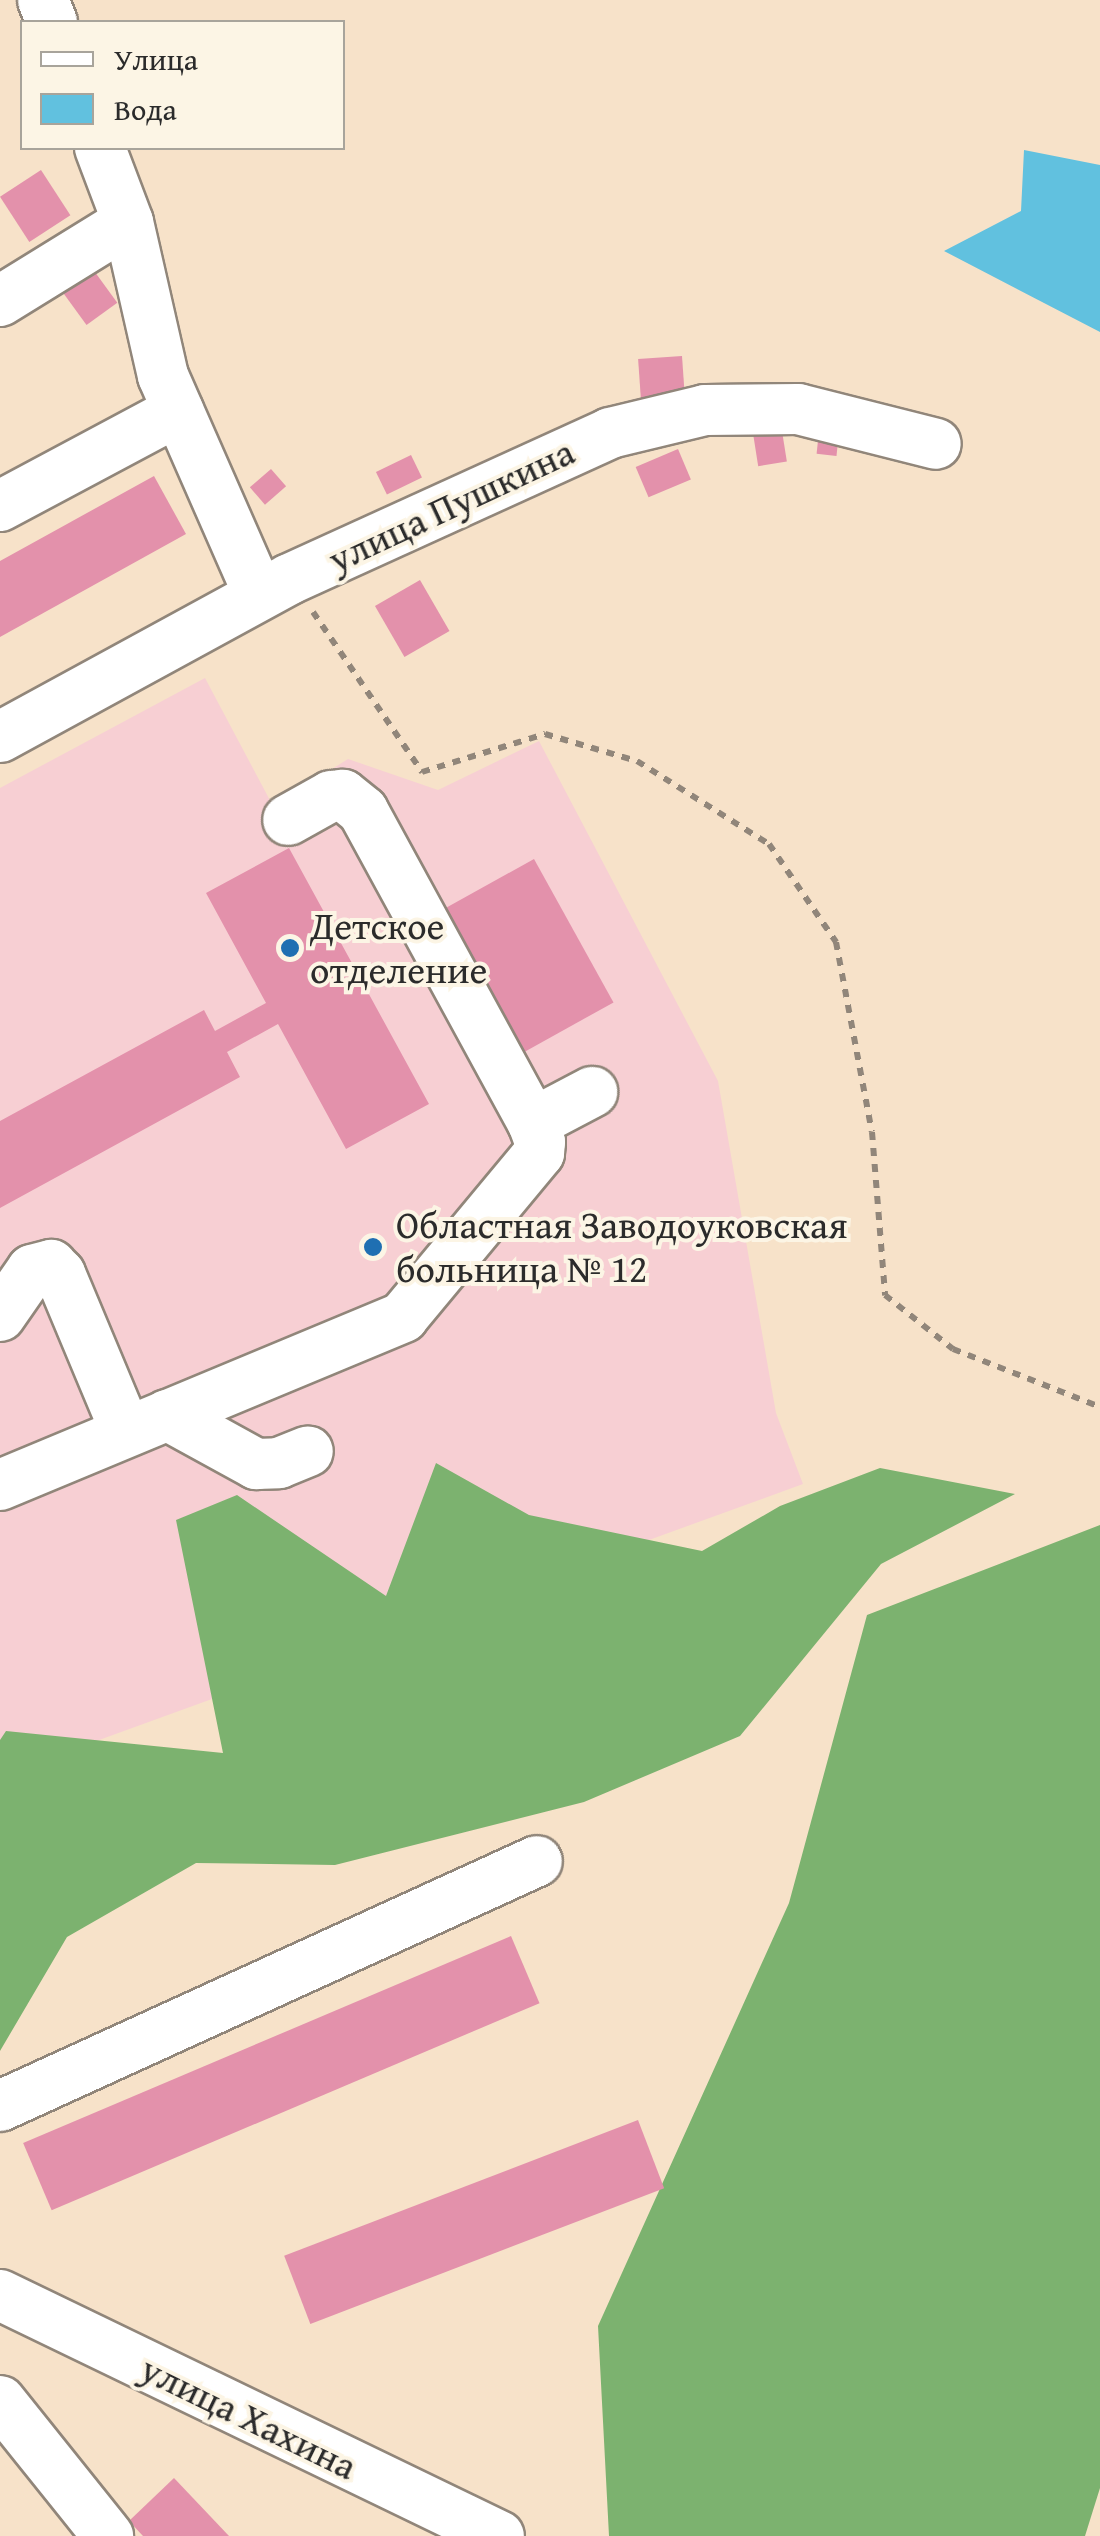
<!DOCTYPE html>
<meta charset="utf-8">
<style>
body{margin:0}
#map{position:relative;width:1100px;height:2536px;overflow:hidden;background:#f7e2c9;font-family:"Gentium Book Plus",serif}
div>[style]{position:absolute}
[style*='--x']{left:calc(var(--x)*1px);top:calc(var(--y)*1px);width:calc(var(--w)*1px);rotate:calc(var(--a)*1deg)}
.built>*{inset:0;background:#f7cfd3}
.forest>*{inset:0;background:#7cb26f}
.water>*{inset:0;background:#61c1df}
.building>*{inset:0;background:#e391ab;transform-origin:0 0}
.path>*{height:6px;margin-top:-3px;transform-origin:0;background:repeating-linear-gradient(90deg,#91867a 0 8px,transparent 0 16px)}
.roads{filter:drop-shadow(2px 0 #91867a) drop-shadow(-2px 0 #91867a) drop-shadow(0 2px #91867a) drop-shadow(0 -2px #91867a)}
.minor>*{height:50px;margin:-25px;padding:0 25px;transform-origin:25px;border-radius:25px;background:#fff}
.dots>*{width:28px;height:28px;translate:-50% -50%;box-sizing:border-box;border:5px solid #fcf5e5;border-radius:50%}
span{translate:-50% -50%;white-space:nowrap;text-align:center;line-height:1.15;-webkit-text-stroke:8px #fcf5e5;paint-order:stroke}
.street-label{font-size:38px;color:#2b2b2b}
.poi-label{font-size:38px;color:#2b2b2b}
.left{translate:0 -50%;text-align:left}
.legend{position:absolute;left:20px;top:20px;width:325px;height:130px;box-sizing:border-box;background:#fcf5e5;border:2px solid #a8a49b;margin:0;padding:12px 18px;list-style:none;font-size:30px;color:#2b2b2b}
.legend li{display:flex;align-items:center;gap:20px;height:50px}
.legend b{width:50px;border:2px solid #a8a49b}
</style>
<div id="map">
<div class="built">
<i style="clip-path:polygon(205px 678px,273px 806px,348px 759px,438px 790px,539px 741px,718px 1081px,776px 1413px,803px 1484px,0 1776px,0 788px)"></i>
</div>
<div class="forest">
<i style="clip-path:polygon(436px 1463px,529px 1515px,702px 1551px,780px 1506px,880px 1468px,1015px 1494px,881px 1564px,740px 1736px,584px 1802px,335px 1865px,196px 1863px,67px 1937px,0 2051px,0 1740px,6px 1731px,223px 1753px,176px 1520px,237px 1495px,386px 1596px)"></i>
<i style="clip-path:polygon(1100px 1525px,1100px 2488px,1085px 2536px,609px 2536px,598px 2326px,789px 1903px,867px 1615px)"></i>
</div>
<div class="water">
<i style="clip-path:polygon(1024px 150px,1100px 165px,1100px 332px,944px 251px,1021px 211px)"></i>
</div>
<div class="building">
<i style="left:41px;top:170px;width:54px;height:49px;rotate:57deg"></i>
<i style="left:92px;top:268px;width:43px;height:38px;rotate:54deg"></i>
<i style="left:682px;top:356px;width:39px;height:44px;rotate:86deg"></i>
<i style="left:782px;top:431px;width:31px;height:29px;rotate:81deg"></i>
<i style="left:819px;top:431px;width:20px;height:23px;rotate:6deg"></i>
<i style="left:678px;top:449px;width:33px;height:46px;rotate:67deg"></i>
<i style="left:411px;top:455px;width:25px;height:39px;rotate:64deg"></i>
<i style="left:271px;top:469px;width:23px;height:28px;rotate:49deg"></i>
<i style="clip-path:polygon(154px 476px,186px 534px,0 637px,0 561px)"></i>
<i style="left:420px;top:580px;width:59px;height:52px;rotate:60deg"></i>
<i style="clip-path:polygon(289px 848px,429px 1104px,346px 1149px,278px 1024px,227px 1052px,240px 1077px,0 1208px,0 1121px,204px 1010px,215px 1031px,266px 1003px,206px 893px)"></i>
<i style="left:534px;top:859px;width:164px;height:102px;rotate:61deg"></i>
<i style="left:511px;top:1936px;width:73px;height:530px;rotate:67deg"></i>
<i style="left:638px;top:2120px;width:73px;height:379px;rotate:69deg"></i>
<i style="clip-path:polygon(174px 2478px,229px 2536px,143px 2536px,129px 2521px)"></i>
</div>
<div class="path">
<i style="--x:313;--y:612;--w:194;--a:55.7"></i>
<i style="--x:422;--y:772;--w:129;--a:-17.2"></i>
<i style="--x:545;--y:734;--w:96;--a:16.4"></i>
<i style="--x:637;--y:761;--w:156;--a:32.2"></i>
<i style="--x:769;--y:844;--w:119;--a:55.6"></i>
<i style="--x:836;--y:942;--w:193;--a:79.3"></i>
<i style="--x:872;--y:1132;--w:164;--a:85.4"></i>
<i style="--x:885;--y:1295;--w:87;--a:38.5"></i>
<i style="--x:953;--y:1349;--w:158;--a:21.5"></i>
</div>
<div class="roads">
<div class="minor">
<i style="--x:43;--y:0;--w:24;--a:68"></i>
<i style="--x:100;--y:148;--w:79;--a:69.3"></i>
<i style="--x:128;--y:222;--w:158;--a:77.2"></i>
<i style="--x:163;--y:376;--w:239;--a:66.3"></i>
<i style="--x:0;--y:301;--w:150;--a:-31.7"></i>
<i style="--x:0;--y:506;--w:202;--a:-28.1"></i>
<i style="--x:0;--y:737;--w:330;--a:-28.6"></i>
<i style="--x:290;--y:579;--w:352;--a:-24.5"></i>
<i style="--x:610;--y:433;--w:98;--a:-13.6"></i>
<i style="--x:705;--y:410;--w:93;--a:-0.6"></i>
<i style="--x:798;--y:409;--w:142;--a:14.2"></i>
<i style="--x:533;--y:1123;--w:67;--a:-27.7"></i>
<i style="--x:0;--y:1316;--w:56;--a:-55.2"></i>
<i style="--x:32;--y:1270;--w:20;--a:-15"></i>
<i style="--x:51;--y:1265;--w:13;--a:45"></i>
<i style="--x:60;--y:1274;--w:171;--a:67.3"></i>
<i style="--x:167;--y:1415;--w:102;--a:28.8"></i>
<i style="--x:256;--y:1464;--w:23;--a:-2"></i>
<i style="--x:279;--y:1463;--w:31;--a:-22"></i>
<i style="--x:0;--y:1485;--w:437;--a:-22.6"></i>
<i style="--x:403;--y:1317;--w:213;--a:-50.3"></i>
<i style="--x:539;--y:1153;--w:11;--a:-85"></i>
<i style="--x:540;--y:1142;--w:20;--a:-110"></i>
<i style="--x:533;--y:1123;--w:355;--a:-118.6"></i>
<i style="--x:363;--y:811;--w:26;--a:-141"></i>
<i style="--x:343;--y:795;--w:12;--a:175"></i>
<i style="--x:331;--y:796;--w:49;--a:150.8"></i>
<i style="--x:0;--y:2106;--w:590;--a:-24.52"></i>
<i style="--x:0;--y:2295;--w:554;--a:25.78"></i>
<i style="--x:0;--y:2401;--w:173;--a:51.3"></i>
</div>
</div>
<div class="dots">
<i style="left:290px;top:948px;background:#1f6fb2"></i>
<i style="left:373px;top:1247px;background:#1f6fb2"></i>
</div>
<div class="street-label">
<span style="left:451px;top:505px;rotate:-25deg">улица Пушкина</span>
<span style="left:249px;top:2417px;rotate:26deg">улица Хахина</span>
</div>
<div class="poi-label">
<span class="left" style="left:310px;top:948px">Детское<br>отделение</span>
<span class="left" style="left:396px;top:1247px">Областная Заводоуковская<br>больница № 12</span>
</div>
<ul class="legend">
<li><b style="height:12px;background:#fff"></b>Улица</li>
<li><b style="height:28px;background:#61c1df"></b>Вода</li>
</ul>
</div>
